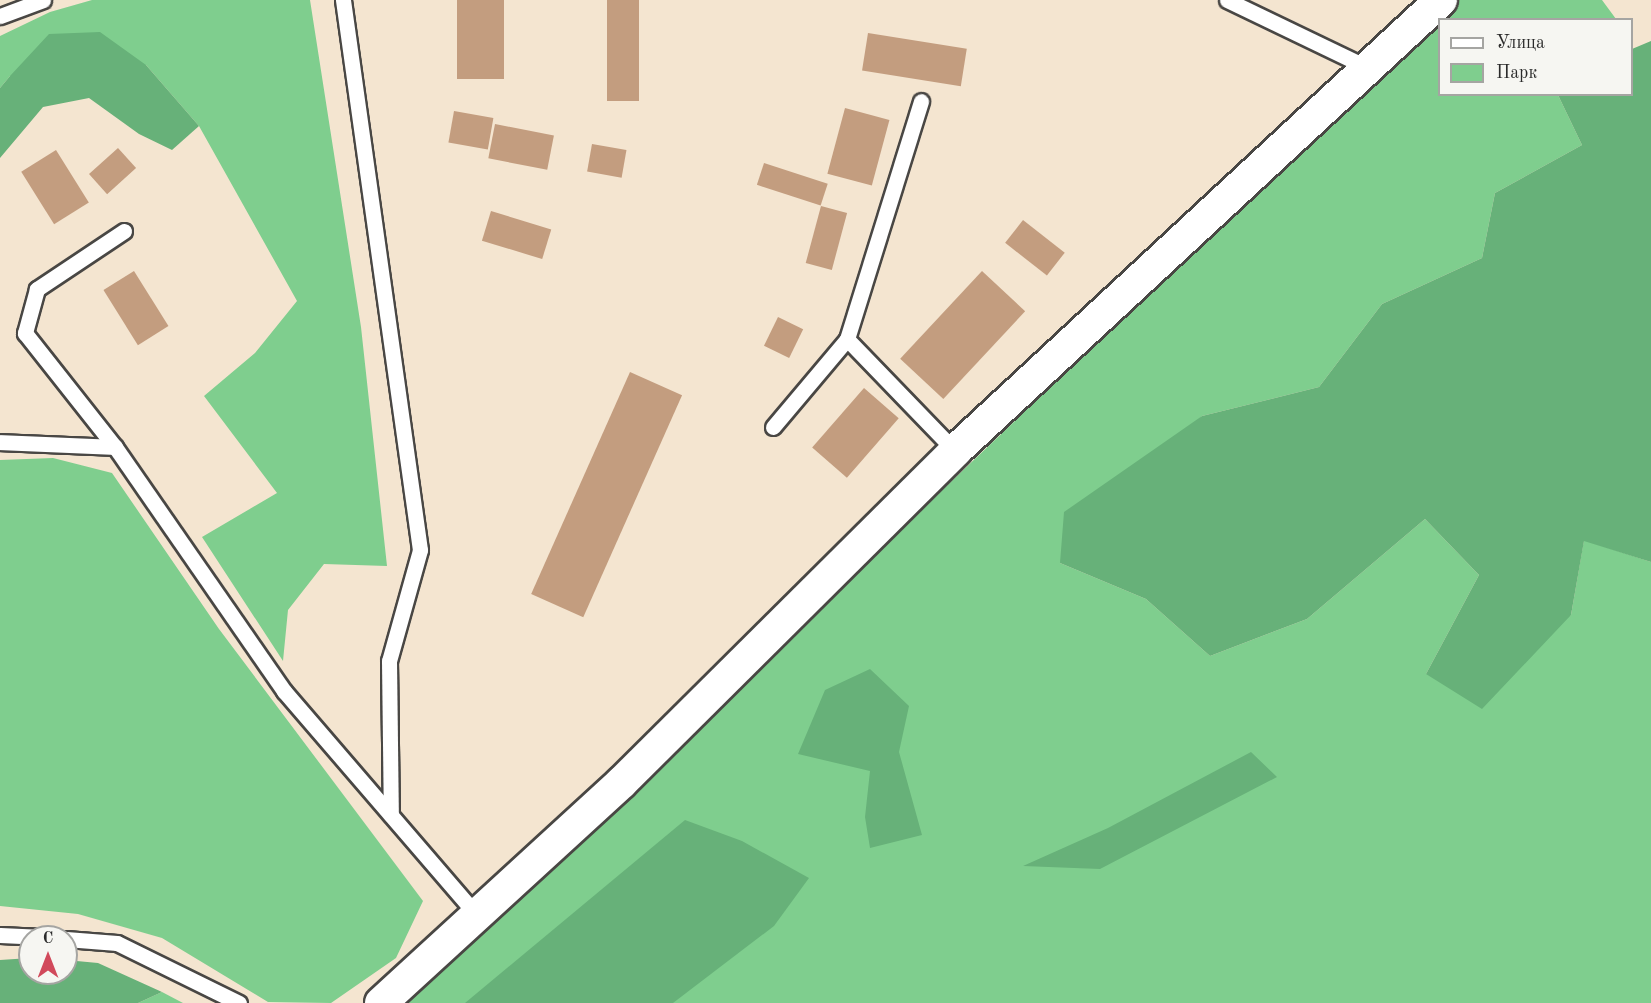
<!DOCTYPE html>
<meta charset="utf-8">
<style>
body{margin:0}
#map{position:relative;width:1651px;height:1003px;overflow:hidden;background:#f4e5d0;font-family:"Old Standard TT",serif}
div>[style]{position:absolute}
[style*='--x']{left:calc(var(--x)*1px);top:calc(var(--y)*1px);width:calc(var(--w)*1px);rotate:calc(var(--a)*1deg)}
.green>*{inset:0;background:#7fce8e}
.forest>*{inset:0;background:#67b179}
.building>*{inset:0;background:#c39d7f;transform-origin:0 0}
.roads{filter:drop-shadow(2px 0 #494744) drop-shadow(-2px 0 #494744) drop-shadow(0 2px #494744) drop-shadow(0 -2px #494744)}
.service>*{height:15px;margin:-7.5px;padding:0 7.5px;transform-origin:7.5px;border-radius:7.5px;background:#fff}
.minor>*{height:32px;margin:-16px;padding:0 16px;transform-origin:16px;border-radius:16px;background:#fff}
span{translate:-50% -50%;white-space:nowrap;text-align:center;line-height:1.15;-webkit-text-stroke:4.5px #f6f6f2;paint-order:stroke}
.legend{position:absolute;left:1438px;top:18px;width:195px;height:78px;box-sizing:border-box;background:#f6f6f2;border:2px solid #a5a5a2;margin:0;padding:8px 10px;list-style:none;font-size:18px;color:#2b2b2b}
.legend li{display:flex;align-items:center;gap:12px;height:30px}
.legend b{width:30px;border:2px solid #a5a5a2}
.north{position:absolute;left:18px;top:925px;width:60px;height:60px;box-sizing:border-box;background:#f6f6f2;border:2px solid #a5a5a2;border-radius:50%;rotate:0deg;font-size:16px;font-weight:700;line-height:24px;text-align:center;color:#2b2b2b}
.north::after{content:'';display:block;margin:auto;width:21px;height:27px;background:#d1495b;clip-path:polygon(50% 0,100% 100%,50% 72%,0 100%)}
</style>
<div id="map">
<div class="green">
<i style="clip-path:polygon(92px 0,310px 0,361px 327px,387px 566px,324px 564px,288px 610px,283px 661px,202px 537px,277px 493px,204px 396px,255px 353px,297px 301px,199px 126px,146px 65px,10px 76px,0 88px,0 36px,50px 12px)"></i>
<i style="clip-path:polygon(1458px 0,1602px 0,1616px 19px,1440px 20px,1440px 94px,1558px 95px,1582px 145px,1495px 193px,1482px 258px,1382px 304px,1319px 387px,1202px 416px,1060px 563px,1146px 599px,1210px 656px,1307px 619px,1425px 519px,1479px 575px,1426px 674px,1571px 615px,1584px 540px,1651px 562px,1651px 1003px,398px 1003px,580px 834px)"></i>
<i style="clip-path:polygon(53px 458px,112px 473px,219px 629px,423px 901px,396px 958px,331px 1003px,268px 1002px,162px 938px,78px 914px,0 906px,0 460px)"></i>
<i style="clip-path:polygon(162px 992px,183px 1003px,138px 1003px)"></i>
</div>
<div class="forest">
<i style="clip-path:polygon(100px 32px,146px 65px,199px 126px,172px 150px,139px 134px,89px 98px,43px 107px,0 158px,0 88px,10px 76px,49px 34px)"></i>
<i style="clip-path:polygon(1651px 41px,1651px 562px,1584px 541px,1571px 615px,1482px 709px,1426px 674px,1479px 575px,1425px 519px,1307px 619px,1210px 656px,1146px 599px,1060px 563px,1064px 512px,1202px 416px,1319px 387px,1382px 304px,1482px 258px,1495px 193px,1582px 145px,1558px 95px,1632px 94px,1632px 49px)"></i>
<i style="clip-path:polygon(870px 669px,909px 706px,899px 752px,922px 835px,870px 848px,865px 817px,870px 771px,798px 754px,825px 690px)"></i>
<i style="clip-path:polygon(1251px 752px,1277px 777px,1100px 869px,1023px 866px,1108px 828px)"></i>
<i style="clip-path:polygon(685px 820px,742px 841px,809px 878px,774px 926px,673px 1003px,465px 1003px)"></i>
<i style="clip-path:polygon(30px 958px,30px 973px,66px 973px,66px 960px,98px 963px,162px 992px,138px 1003px,0 1003px,0 960px)"></i>
</div>
<div class="building">
<i style="left:457px;top:0;width:47px;height:79px"></i>
<i style="left:607px;top:0;width:32px;height:101px"></i>
<i style="left:868px;top:33px;width:100px;height:38px;rotate:9deg"></i>
<i style="left:845px;top:108px;width:46px;height:68px;rotate:15deg"></i>
<i style="left:454px;top:111px;width:40px;height:32px;rotate:10deg"></i>
<i style="left:495px;top:124px;width:60px;height:35px;rotate:11deg"></i>
<i style="left:592px;top:144px;width:35px;height:28px;rotate:10deg"></i>
<i style="left:118px;top:148px;width:27px;height:39px;rotate:48deg"></i>
<i style="left:56px;top:150px;width:62px;height:41px;rotate:58deg"></i>
<i style="left:764px;top:163px;width:67px;height:23px;rotate:18deg"></i>
<i style="left:821px;top:206px;width:27px;height:59px;rotate:15deg"></i>
<i style="left:491px;top:211px;width:63px;height:31px;rotate:17deg"></i>
<i style="left:1023px;top:220px;width:53px;height:29px;rotate:38deg"></i>
<i style="left:134px;top:271px;width:65px;height:36px;rotate:58deg"></i>
<i style="left:982px;top:271px;width:59px;height:120px;rotate:43deg"></i>
<i style="left:778px;top:317px;width:28px;height:32px;rotate:26deg"></i>
<i style="left:630px;top:372px;width:57px;height:243px;rotate:24deg"></i>
<i style="left:864px;top:388px;width:46px;height:79px;rotate:41deg"></i>
</div>
<div class="roads">
<div class="service">
<i style="--x:343;--y:0;--w:555;--a:82.03"></i>
<i style="--x:420;--y:550;--w:115;--a:105.6"></i>
<i style="--x:389;--y:661;--w:154;--a:89.3"></i>
<i style="--x:1227;--y:0;--w:157;--a:25.7"></i>
<i style="--x:0;--y:16;--w:46;--a:-20.4"></i>
<i style="--x:124;--y:231;--w:105;--a:146.3"></i>
<i style="--x:37;--y:289;--w:46;--a:105.3"></i>
<i style="--x:25;--y:333;--w:145;--a:51.7"></i>
<i style="--x:115;--y:447;--w:297;--a:55.3"></i>
<i style="--x:284;--y:691;--w:296;--a:49.3"></i>
<i style="--x:847;--y:339;--w:156;--a:46"></i>
<i style="--x:773;--y:427;--w:115;--a:-49.9"></i>
<i style="--x:847;--y:339;--w:249;--a:-72.7"></i>
<i style="--x:0;--y:442;--w:115;--a:2.5"></i>
<i style="--x:0;--y:935;--w:43;--a:2.7"></i>
<i style="--x:66;--y:939;--w:51;--a:4.5"></i>
<i style="--x:117;--y:943;--w:136;--a:26.2"></i>
</div>
<div class="minor">
<i style="--x:381;--y:1003;--w:327;--a:-42.5"></i>
<i style="--x:622;--y:782;--w:470;--a:-44.8"></i>
<i style="--x:955;--y:451;--w:663;--a:-42.86"></i>
</div>
</div>
<ul class="legend">
<li><b style="height:8px;background:#fff"></b>Улица</li>
<li><b style="height:16px;background:#7fce8e"></b>Парк</li>
</ul>
<div class="north">С</div>
</div>
